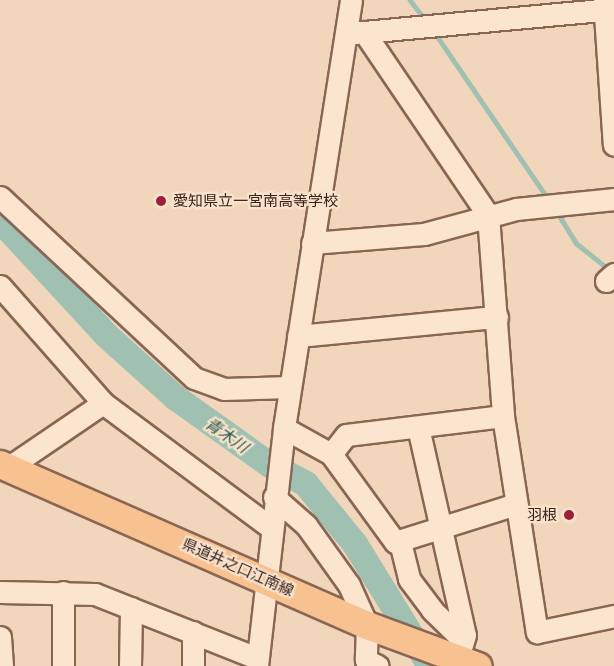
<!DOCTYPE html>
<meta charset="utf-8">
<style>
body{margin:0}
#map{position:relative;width:614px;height:666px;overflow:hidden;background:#f1d6bc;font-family:"Playfair Display","Noto Sans JP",serif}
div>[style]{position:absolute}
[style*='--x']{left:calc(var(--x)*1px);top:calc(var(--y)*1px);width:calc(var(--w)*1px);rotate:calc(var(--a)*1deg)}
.stream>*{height:4.5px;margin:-2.25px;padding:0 2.25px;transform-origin:2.25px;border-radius:2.25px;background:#a0c1b1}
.river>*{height:26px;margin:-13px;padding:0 13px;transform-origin:13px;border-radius:13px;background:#a0c1b1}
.roads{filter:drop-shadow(2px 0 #896654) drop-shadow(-2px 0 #896654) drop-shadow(0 2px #896654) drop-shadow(0 -2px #896654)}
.minor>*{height:21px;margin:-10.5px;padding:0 10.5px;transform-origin:10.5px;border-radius:10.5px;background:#fbe5cf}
.major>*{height:27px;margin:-13.5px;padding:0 13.5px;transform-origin:13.5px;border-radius:13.5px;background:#f8c290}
.dots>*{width:16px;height:16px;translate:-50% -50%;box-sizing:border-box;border:3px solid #f8e2cc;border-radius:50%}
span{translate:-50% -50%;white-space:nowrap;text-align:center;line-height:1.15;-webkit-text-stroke:4.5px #f8e2cc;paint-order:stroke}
.poi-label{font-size:15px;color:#37221a}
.left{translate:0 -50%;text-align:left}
.right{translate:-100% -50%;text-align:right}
.street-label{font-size:15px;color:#37221a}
.water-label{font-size:16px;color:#28584b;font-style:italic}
</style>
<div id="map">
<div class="stream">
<i style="--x:410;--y:0;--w:24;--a:52"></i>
<i style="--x:435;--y:33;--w:202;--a:55.7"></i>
<i style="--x:557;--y:212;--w:36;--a:58"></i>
<i style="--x:576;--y:243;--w:45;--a:38.7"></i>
</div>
<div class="river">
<i style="--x:0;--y:220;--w:156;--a:47.3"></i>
<i style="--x:106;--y:335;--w:94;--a:42"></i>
<i style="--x:176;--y:398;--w:115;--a:35.5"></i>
<i style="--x:270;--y:465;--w:41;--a:27.8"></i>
<i style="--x:306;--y:484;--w:77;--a:50.8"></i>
<i style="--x:355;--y:544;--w:143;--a:58.4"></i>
</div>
<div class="roads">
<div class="minor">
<i style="--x:604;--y:0;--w:145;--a:86.1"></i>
<i style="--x:364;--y:32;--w:221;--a:55.9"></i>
<i style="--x:488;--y:215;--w:202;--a:85.7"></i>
<i style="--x:503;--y:416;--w:219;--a:81.1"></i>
<i style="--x:537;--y:632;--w:79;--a:-11.7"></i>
<i style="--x:353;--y:33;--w:262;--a:-5.3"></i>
<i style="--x:0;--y:197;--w:265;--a:43"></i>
<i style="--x:194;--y:378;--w:32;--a:20"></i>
<i style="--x:224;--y:389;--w:66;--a:-1.7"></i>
<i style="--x:312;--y:243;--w:112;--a:-4.6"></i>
<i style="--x:424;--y:234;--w:95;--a:-15.2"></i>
<i style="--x:516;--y:209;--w:99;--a:-5.8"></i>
<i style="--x:606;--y:281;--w:11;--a:-41"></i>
<i style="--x:0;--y:286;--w:156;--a:48.6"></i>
<i style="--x:103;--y:403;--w:208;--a:36.6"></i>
<i style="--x:298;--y:336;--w:200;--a:-5.5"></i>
<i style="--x:503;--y:416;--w:158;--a:173.1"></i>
<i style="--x:346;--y:435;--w:24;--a:128"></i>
<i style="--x:331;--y:454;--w:109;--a:54"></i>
<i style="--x:395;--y:542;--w:127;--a:-17.4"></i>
<i style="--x:418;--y:427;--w:213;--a:77.3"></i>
<i style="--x:465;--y:635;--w:24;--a:107"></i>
<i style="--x:284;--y:428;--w:54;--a:29"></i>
<i style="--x:9;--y:467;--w:114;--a:-34.2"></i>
<i style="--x:274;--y:497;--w:43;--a:41.2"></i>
<i style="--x:306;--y:525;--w:74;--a:54.4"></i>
<i style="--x:349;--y:585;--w:44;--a:65.8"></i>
<i style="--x:367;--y:625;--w:35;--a:92"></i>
<i style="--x:366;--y:660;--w:13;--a:27"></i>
<i style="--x:400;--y:542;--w:38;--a:76"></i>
<i style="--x:409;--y:579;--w:39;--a:53"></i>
<i style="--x:432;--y:610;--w:43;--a:44.1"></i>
<i style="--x:0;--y:592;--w:95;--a:1.2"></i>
<i style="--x:95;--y:594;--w:174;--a:21.6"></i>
<i style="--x:0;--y:637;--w:29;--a:86"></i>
<i style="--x:63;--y:666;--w:74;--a:-90"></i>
<i style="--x:130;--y:666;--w:58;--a:-89"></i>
<i style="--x:193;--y:666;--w:34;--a:-90"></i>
<i style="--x:257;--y:666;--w:240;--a:-83.5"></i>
<i style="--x:284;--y:428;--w:433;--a:-81.1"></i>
</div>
<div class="major">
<i style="--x:0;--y:464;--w:401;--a:23.7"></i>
<i style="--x:367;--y:625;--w:118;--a:20.3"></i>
</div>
</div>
<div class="dots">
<i style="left:161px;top:201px;background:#9c203a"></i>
<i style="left:569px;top:515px;background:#9c203a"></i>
</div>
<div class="poi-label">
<span class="left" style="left:173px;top:201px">愛知県立一宮南高等学校</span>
<span class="right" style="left:557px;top:515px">羽根</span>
</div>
<div class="street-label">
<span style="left:238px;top:567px;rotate:24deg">県道井之口江南線</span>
</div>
<div class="water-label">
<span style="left:227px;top:435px;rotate:35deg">青木川</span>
</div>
</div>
